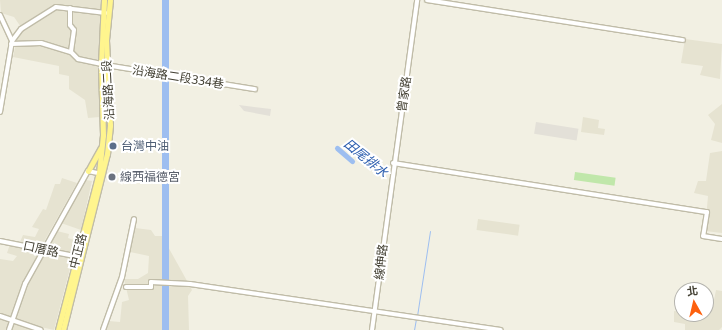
<!DOCTYPE html>
<meta charset="utf-8">
<style>
body{margin:0}
#map{position:relative;width:722px;height:330px;overflow:hidden;background:#f2f0e3;font-family:"Noto Sans","Noto Sans TC",sans-serif}
div>[style]{position:absolute}
[style*='--x']{left:calc(var(--x)*1px);top:calc(var(--y)*1px);width:calc(var(--w)*1px);rotate:calc(var(--a)*1deg)}
.residential>*{inset:0;background:#e6e3d1;transform-origin:0 0}
.industrial>*{inset:0;background:#e3e0d8;transform-origin:0 0}
.green>*{inset:0;background:#c0e7aa;transform-origin:0 0}
.water>*{inset:0;background:#9dbef0;transform-origin:0 0}
.stream>*{height:1px;margin:-0.5px;padding:0 0.5px;transform-origin:0.5px;border-radius:0.5px;background:#9dbef0}
.river>*{height:5px;margin:-2.5px;padding:0 2.5px;transform-origin:2.5px;border-radius:2.5px;background:#9dbef0}
.roads{filter:drop-shadow(1px 0 #c0bca8) drop-shadow(-1px 0 #c0bca8) drop-shadow(0 1px #c0bca8) drop-shadow(0 -1px #c0bca8)}
.minor>*{height:4px;margin:-2px;padding:0 2px;transform-origin:2px;border-radius:2px;background:#fff}
.major>*{height:5px;margin:-2.5px;padding:0 2.5px;transform-origin:2.5px;border-radius:2.5px;background:#fff58e}
.dots>*{width:11px;height:11px;translate:-50% -50%;box-sizing:border-box;border:2px solid #fff;border-radius:50%}
span{translate:-50% -50%;white-space:nowrap;text-align:center;line-height:1.15;-webkit-text-stroke:4px #fff;paint-order:stroke}
.street-label{font-size:12px;color:#434033}
.service-label{font-size:12px;color:#4e5e75}
.left{translate:0 -50%;text-align:left}
.worship-label{font-size:12px;color:#5b616d}
.water-label{font-size:13px;color:#2c5eaf;font-style:italic}
.north{position:absolute;left:674px;top:282px;width:40px;height:40px;box-sizing:border-box;background:#fff;border:1px solid #b4b3ad;border-radius:50%;rotate:352deg;font-size:11px;font-weight:700;line-height:16px;text-align:center;color:#434033}
.north::after{content:'';display:block;margin:auto;width:14px;height:18px;background:#fd610f;clip-path:polygon(50% 0,100% 100%,50% 72%,0 100%)}
</style>
<div id="map">
<div class="residential">
<i style="clip-path:polygon(0 0,102px 0,100px 117px,88px 118px,85px 100px,69px 89px,69px 76px,59px 74px,59px 66px,13px 57px,18px 34px,23px 30px,14px 17px,1px 13px)"></i>
<i style="clip-path:polygon(685px 39px,722px 44px,720px 79px,700px 75px,703px 66px,681px 63px)"></i>
<i style="clip-path:polygon(722px 104px,722px 143px,711px 140px,715px 124px,708px 115px)"></i>
<i style="clip-path:polygon(583px 117px,599px 120px,598px 128px,605px 129px,604px 135px,581px 132px)"></i>
<i style="clip-path:polygon(722px 151px,722px 233px,705px 231px,708px 196px,694px 193px,698px 181px,706px 181px,710px 153px)"></i>
<i style="clip-path:polygon(62px 178px,77px 183px,41px 247px,20px 242px,23px 235px,35px 237px,39px 229px,32px 227px,43px 209px,46px 210px,55px 184px,60px 184px)"></i>
<i style="clip-path:polygon(86px 180px,92px 181px,81px 230px,61px 223px)"></i>
<i style="left:478px;top:219px;width:42px;height:11px;rotate:8deg"></i>
<i style="clip-path:polygon(135px 228px,151px 230px,155px 236px,162px 236px,181px 270px,192px 290px,188px 296px,189px 330px,106px 330px,109px 321px,120px 322px,122px 302px,129px 300px,124px 279px,138px 279px,148px 273px,149px 256px,130px 252px)"></i>
<i style="clip-path:polygon(57px 231px,69px 234px,68px 238px,77px 241px,73px 254px,46px 249px)"></i>
<i style="clip-path:polygon(10px 244px,73px 257px,54px 330px,32px 325px,29px 330px,0 330px,0 259px,13px 261px,17px 256px,7px 253px)"></i>
<i style="clip-path:polygon(716px 290px,722px 291px,722px 327px,719px 330px,685px 330px,685px 324px,674px 322px,674px 311px,706px 314px,706px 299px,714px 300px)"></i>
</div>
<div class="industrial">
<i style="clip-path:polygon(239px 105px,271px 109px,270px 116px,244px 111px)"></i>
<i style="left:536px;top:122px;width:43px;height:12px;rotate:9deg"></i>
</div>
<div class="green">
<i style="left:575px;top:172px;width:41px;height:8px;rotate:8deg"></i>
</div>
<div class="water">
<i style="left:162px;top:0;width:7px;height:511px"></i>
</div>
<div class="stream">
<i style="--x:397;--y:161;--w:261;--a:9"></i>
<i style="--x:391;--y:203;--w:9;--a:-77"></i>
<i style="--x:417;--y:316;--w:86;--a:-81.3"></i>
<i style="--x:414;--y:330;--w:11;--a:-80"></i>
</div>
<div class="river">
<i style="--x:337;--y:148;--w:20;--a:41"></i>
</div>
<div class="roads">
<div class="minor">
<i style="--x:427;--y:0;--w:259;--a:8.9"></i>
<i style="--x:70;--y:8;--w:17;--a:90"></i>
<i style="--x:70;--y:25;--w:6;--a:51"></i>
<i style="--x:74;--y:30;--w:22;--a:98"></i>
<i style="--x:0;--y:15;--w:29;--a:65"></i>
<i style="--x:11;--y:44;--w:30;--a:-2"></i>
<i style="--x:41;--y:43;--w:31;--a:17"></i>
<i style="--x:71;--y:52;--w:10;--a:45"></i>
<i style="--x:78;--y:59;--w:29;--a:12"></i>
<i style="--x:106;--y:65;--w:151;--a:9.2"></i>
<i style="--x:0;--y:112;--w:72;--a:-80.4"></i>
<i style="--x:12;--y:41;--w:15;--a:-53"></i>
<i style="--x:21;--y:29;--w:41;--a:-32.2"></i>
<i style="--x:56;--y:7;--w:50;--a:6.8"></i>
<i style="--x:393;--y:163;--w:318;--a:8.9"></i>
<i style="--x:707;--y:212;--w:24;--a:99"></i>
<i style="--x:703;--y:236;--w:19;--a:9"></i>
<i style="--x:0;--y:241;--w:81;--a:11.4"></i>
<i style="--x:126;--y:287;--w:25;--a:0"></i>
<i style="--x:151;--y:287;--w:5;--a:-90"></i>
<i style="--x:151;--y:282;--w:39;--a:3"></i>
<i style="--x:190;--y:284;--w:314;--a:8.4"></i>
<i style="--x:0;--y:316;--w:43;--a:18.9"></i>
<i style="--x:9;--y:330;--w:49;--a:-70.8"></i>
<i style="--x:25;--y:284;--w:129;--a:-60.9"></i>
<i style="--x:88;--y:171;--w:14;--a:12"></i>
<i style="--x:103;--y:330;--w:56;--a:-70.3"></i>
<i style="--x:122;--y:277;--w:59;--a:-78.3"></i>
<i style="--x:372;--y:330;--w:333;--a:-82.2"></i>
</div>
<div class="major">
<i style="--x:88;--y:171;--w:26;--a:-61"></i>
<i style="--x:58;--y:330;--w:162;--a:-75.4"></i>
<i style="--x:99;--y:173;--w:38;--a:-84"></i>
<i style="--x:103;--y:135;--w:71;--a:-91.6"></i>
<i style="--x:101;--y:64;--w:64;--a:-87.3"></i>
<i style="--x:63;--y:330;--w:181;--a:-76"></i>
<i style="--x:107;--y:154;--w:29;--a:-84"></i>
<i style="--x:110;--y:125;--w:85;--a:-92.7"></i>
<i style="--x:106;--y:40;--w:40;--a:-84.3"></i>
</div>
</div>
<div class="dots">
<i style="left:113px;top:146px;background:#5c6f8a"></i>
<i style="left:112px;top:177px;background:#6b7280"></i>
</div>
<div class="street-label">
<span style="left:178px;top:77px;rotate:9deg">沿海路二段334巷</span>
<span style="left:108px;top:90px;rotate:-93deg">沿海路二段</span>
<span style="left:404px;top:94px;rotate:-82deg">曾家路</span>
<span style="left:41px;top:249px;rotate:12deg">口厝路</span>
<span style="left:78px;top:251px;rotate:-76deg">中正路</span>
<span style="left:381px;top:262px;rotate:-83deg">線伸路</span>
</div>
<div class="service-label">
<span class="left" style="left:121px;top:146px">台灣中油</span>
</div>
<div class="worship-label">
<span class="left" style="left:120px;top:177px">線西福德宮</span>
</div>
<div class="water-label">
<span style="left:366px;top:158px;rotate:39deg">田尾排水</span>
</div>
<div class="north">北</div>
</div>
